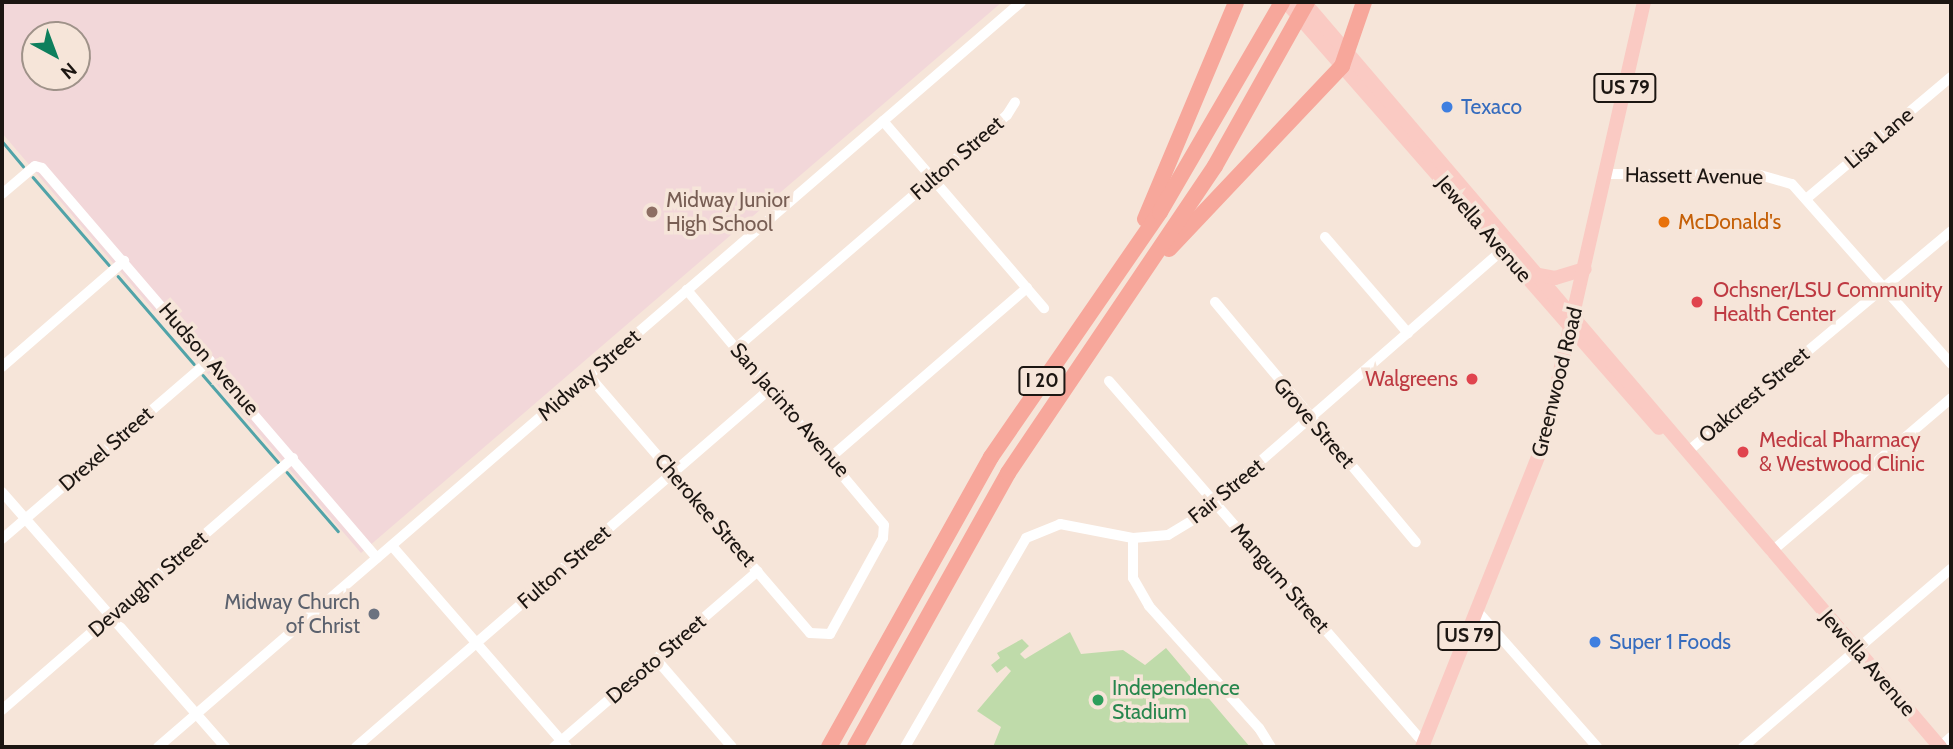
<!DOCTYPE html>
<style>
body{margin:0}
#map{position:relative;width:1953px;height:749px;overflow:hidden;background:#f6e5d9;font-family:Cabin,sans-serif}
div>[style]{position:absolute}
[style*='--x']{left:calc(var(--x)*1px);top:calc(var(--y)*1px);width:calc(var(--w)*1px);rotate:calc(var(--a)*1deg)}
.industrial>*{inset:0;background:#f2d7d9}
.green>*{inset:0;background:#bfdbaa}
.stream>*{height:2.5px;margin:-1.25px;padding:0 1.25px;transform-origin:1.25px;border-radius:1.25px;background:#51a3a8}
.minor>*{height:10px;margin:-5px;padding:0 5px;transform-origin:5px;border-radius:5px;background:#fff}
.major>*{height:14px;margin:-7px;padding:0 7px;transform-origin:7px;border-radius:7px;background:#facac3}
.highway>*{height:16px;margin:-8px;padding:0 8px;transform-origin:8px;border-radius:8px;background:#f7a79b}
.dots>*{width:19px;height:19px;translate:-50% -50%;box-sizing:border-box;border:4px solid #f6e5d9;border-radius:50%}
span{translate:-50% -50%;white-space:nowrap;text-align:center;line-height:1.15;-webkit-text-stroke:7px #f6e5d9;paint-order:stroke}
.shield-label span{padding:2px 5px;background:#f6e5d9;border:2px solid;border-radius:5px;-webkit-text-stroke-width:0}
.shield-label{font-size:19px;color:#1c1612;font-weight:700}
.shop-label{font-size:21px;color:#366cbe}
.left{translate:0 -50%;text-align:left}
.street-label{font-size:21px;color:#1c1612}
.education-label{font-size:21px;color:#785e54}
.food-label{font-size:21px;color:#c56008}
.health-label{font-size:21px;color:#be3a42}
.right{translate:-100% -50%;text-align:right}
.worship-label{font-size:21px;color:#5b616d}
.leisure-label{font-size:21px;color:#27864d}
.frame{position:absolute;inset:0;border:4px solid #1c1612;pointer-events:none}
.north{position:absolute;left:21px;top:21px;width:70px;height:70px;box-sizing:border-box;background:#f6e5d9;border:2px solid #9f9289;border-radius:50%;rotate:139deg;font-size:19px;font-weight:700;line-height:28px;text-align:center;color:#1c1612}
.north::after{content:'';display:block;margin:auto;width:24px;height:32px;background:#0d7f5d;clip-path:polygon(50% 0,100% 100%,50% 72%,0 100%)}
</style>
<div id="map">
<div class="industrial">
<i style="clip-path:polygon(evenodd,2px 2px,1002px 2px,361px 553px,2px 133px,2px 2px,35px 35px,77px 35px,77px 77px,35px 77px,35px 35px)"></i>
</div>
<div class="green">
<i style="clip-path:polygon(1070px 632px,1081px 654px,1123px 650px,1145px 665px,1166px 648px,1250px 747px,993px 747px,1001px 727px,977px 711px,1011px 671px,1006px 666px,997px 673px,991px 665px,1000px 658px,997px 653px,1022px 639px,1029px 646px,1020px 654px,1025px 659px)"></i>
</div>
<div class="stream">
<i style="--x:2;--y:141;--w:33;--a:50"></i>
<i style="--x:33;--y:177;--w:116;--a:49.2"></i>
<i style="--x:118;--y:276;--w:116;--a:49.2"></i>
<i style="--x:203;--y:375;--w:115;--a:49.2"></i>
<i style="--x:287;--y:472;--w:78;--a:49.2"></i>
</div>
<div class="minor">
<i style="--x:883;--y:121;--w:247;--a:49.3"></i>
<i style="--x:1607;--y:174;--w:153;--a:0.4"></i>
<i style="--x:1760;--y:175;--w:33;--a:16"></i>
<i style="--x:1792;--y:184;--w:240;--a:48.5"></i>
<i style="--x:2;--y:194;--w:43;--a:-40.3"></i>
<i style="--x:35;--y:166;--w:7;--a:16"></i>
<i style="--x:42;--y:168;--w:514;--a:49.34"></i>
<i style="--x:1806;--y:199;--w:189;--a:-40.1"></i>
<i style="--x:1325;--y:237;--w:127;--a:49.2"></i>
<i style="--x:1215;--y:302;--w:313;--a:50.1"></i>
<i style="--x:736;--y:348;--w:357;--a:-40.7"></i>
<i style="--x:1007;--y:115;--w:15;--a:-58"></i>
<i style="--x:2;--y:367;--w:162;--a:-41"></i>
<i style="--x:589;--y:376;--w:339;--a:49.3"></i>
<i style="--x:810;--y:633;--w:20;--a:3"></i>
<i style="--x:830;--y:634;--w:110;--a:-61.1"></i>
<i style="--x:883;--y:538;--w:13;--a:-86"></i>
<i style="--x:884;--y:525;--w:307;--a:-130"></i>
<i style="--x:1109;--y:381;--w:481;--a:49"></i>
<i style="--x:1687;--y:452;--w:344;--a:-39.9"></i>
<i style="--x:831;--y:457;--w:259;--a:-40.8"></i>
<i style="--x:2;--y:492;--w:339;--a:48.8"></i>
<i style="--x:1133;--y:538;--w:40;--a:90"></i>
<i style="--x:1133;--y:578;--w:32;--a:60"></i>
<i style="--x:1149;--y:606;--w:164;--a:48"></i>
<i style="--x:1259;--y:728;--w:22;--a:58"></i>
<i style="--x:2;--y:539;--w:274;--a:-40.7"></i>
<i style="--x:392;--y:546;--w:267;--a:49"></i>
<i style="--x:1771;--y:552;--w:237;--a:-40.5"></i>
<i style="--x:1479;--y:613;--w:179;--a:48.6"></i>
<i style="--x:656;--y:659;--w:116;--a:49.2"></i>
<i style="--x:2;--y:710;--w:385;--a:-40.9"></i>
<i style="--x:158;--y:747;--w:1140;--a:-40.8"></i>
<i style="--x:356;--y:747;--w:549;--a:-40.86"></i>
<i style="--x:554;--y:747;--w:269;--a:-40.8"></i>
<i style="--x:905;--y:747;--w:241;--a:-59.9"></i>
<i style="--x:1026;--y:538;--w:37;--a:-22"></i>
<i style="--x:1060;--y:524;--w:74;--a:10.9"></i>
<i style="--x:1133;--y:538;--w:35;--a:-5"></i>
<i style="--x:1168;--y:535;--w:29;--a:-31"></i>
<i style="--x:1193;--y:520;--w:415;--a:-41.1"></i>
<i style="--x:1743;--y:747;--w:274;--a:-40.6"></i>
<i style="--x:1940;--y:747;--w:15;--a:-42"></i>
</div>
<div class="major">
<i style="--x:1286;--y:2;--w:566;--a:48.8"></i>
<i style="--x:1304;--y:2;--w:980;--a:49.51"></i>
<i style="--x:1540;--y:275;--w:15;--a:11"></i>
<i style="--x:1555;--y:278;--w:31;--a:-17"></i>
<i style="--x:1422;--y:747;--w:328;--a:-68.2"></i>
<i style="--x:1544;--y:442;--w:451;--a:-77.2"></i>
</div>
<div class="highway">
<i style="--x:1145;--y:219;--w:235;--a:-67.2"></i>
<i style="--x:1169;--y:249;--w:252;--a:-46.6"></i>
<i style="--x:1342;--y:66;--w:68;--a:-71"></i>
<i style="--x:829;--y:747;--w:332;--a:-60.8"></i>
<i style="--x:991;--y:457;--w:298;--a:-55.4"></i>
<i style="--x:1160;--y:212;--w:243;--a:-59.8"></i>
<i style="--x:855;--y:747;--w:314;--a:-60.8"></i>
<i style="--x:1008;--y:473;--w:370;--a:-56"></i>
<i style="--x:1215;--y:166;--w:188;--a:-60.7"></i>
</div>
<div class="dots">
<i style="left:1447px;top:107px;background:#3f7fe0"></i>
<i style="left:652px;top:212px;background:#8d6e63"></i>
<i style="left:1664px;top:222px;background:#e8710a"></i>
<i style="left:1697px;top:302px;background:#e0444e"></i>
<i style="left:1472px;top:379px;background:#e0444e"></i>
<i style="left:1743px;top:452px;background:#e0444e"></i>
<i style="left:374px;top:614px;background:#6b7280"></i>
<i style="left:1595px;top:642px;background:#3f7fe0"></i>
<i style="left:1098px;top:700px;background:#2e9e5b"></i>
</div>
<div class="shield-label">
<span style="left:1625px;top:88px">US 79</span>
<span style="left:1042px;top:381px">I 20</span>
<span style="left:1469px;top:636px">US 79</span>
</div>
<div class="shop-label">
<span class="left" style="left:1461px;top:107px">Texaco</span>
<span class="left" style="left:1609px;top:642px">Super 1 Foods</span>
</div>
<div class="street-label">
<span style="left:1879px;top:138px;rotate:-40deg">Lisa Lane</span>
<span style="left:957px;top:158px;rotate:-41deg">Fulton Street</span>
<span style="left:1694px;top:176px;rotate:1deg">Hassett Avenue</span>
<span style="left:1484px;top:229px;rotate:49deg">Jewella Avenue</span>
<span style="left:209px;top:359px;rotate:49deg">Hudson Avenue</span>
<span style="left:589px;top:375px;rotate:-41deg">Midway Street</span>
<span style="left:1557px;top:382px;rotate:-76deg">Greenwood Road</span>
<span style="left:1754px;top:395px;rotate:-40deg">Oakcrest Street</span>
<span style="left:790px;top:410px;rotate:49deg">San Jacinto Avenue</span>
<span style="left:1314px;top:423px;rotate:49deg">Grove Street</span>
<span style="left:106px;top:449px;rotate:-41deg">Drexel Street</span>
<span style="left:1226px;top:491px;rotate:-39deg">Fair Street</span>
<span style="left:705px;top:510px;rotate:49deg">Cherokee Street</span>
<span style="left:564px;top:567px;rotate:-41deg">Fulton Street</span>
<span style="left:1280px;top:578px;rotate:49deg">Mangum Street</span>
<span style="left:148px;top:584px;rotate:-41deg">Devaughn Street</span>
<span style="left:656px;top:659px;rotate:-41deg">Desoto Street</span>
<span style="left:1868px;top:663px;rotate:49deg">Jewella Avenue</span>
</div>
<div class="education-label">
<span class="left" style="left:666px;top:212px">Midway Junior<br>High School</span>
</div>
<div class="food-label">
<span class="left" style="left:1678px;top:222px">McDonald's</span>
</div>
<div class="health-label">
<span class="left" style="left:1713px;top:302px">Ochsner/LSU Community<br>Health Center</span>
<span class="right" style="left:1458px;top:379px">Walgreens</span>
<span class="left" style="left:1759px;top:452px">Medical Pharmacy<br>&amp; Westwood Clinic</span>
</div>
<div class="worship-label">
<span class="right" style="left:360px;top:614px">Midway Church<br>of Christ</span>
</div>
<div class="leisure-label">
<span class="left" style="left:1112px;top:700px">Independence<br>Stadium</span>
</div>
<div class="frame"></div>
<div class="north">N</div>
</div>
